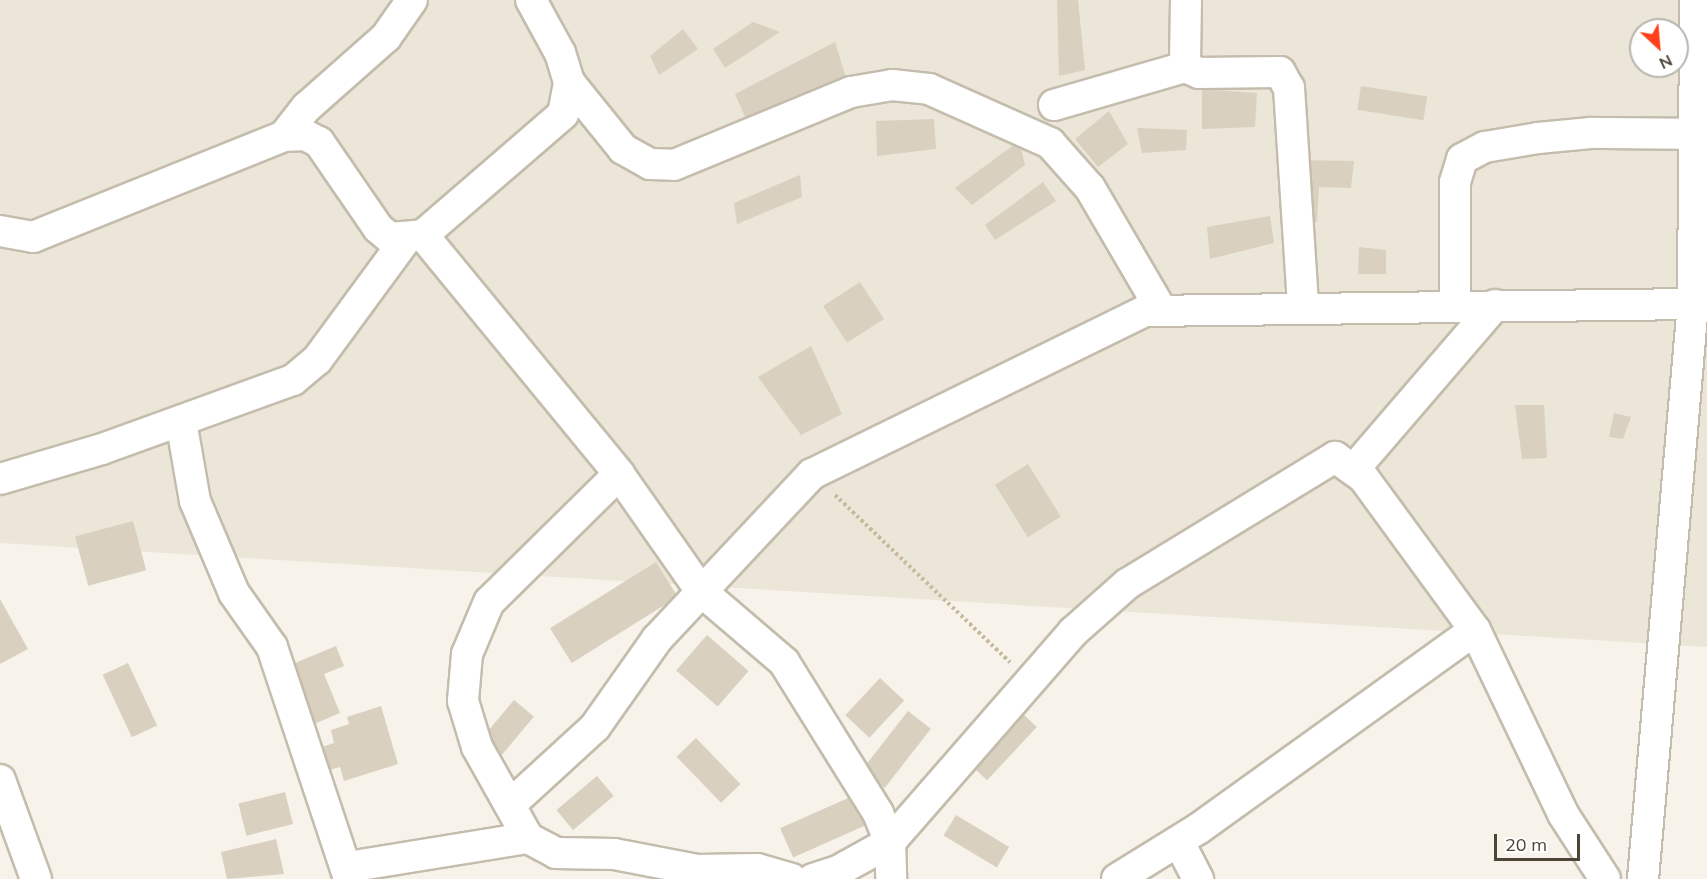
<!DOCTYPE html>
<style>
body{margin:0}
#map{position:relative;width:1707px;height:879px;overflow:hidden;background:#f7f3eb;font-family:Mulish,sans-serif}
div>[style]{position:absolute}
[style*='--x']{left:calc(var(--x)*1px);top:calc(var(--y)*1px);width:calc(var(--w)*1px);rotate:calc(var(--a)*1deg)}
.residential>*{inset:0;background:#ebe6d8}
.building>*{inset:0;background:#dad0bf;transform-origin:0 0}
.path>*{height:4px;margin-top:-2px;transform-origin:0;background:repeating-linear-gradient(90deg,#c7b99c 0 3px,transparent 0 6px)}
.roads{filter:drop-shadow(2px 0 #c4bcac) drop-shadow(-2px 0 #c4bcac) drop-shadow(0 2px #c4bcac) drop-shadow(0 -2px #c4bcac)}
.minor>*{height:30px;margin:-15px;padding:0 15px;transform-origin:15px;border-radius:15px;background:#fff}
span{translate:-50% -50%;white-space:nowrap;text-align:center;line-height:1.15;-webkit-text-stroke:4.5px #fff;paint-order:stroke}
.north{position:absolute;left:1629px;top:18px;width:60px;height:60px;box-sizing:border-box;background:#fff;border:2px solid #b8b5af;border-radius:50%;rotate:154deg;font-size:16px;font-weight:700;line-height:24px;text-align:center;color:#4d4537}
.north::after{content:'';display:block;margin:auto;width:21px;height:27px;background:#ff401a;clip-path:polygon(50% 0,100% 100%,50% 72%,0 100%)}
.scale{position:absolute;left:1494px;top:834px;width:86px;height:27px;box-sizing:border-box;border:3px solid #4d4537;border-top:0;padding-left:8px;font-size:18px;line-height:21px;white-space:nowrap;color:#4d4537;-webkit-text-stroke:4px #fff;paint-order:stroke}
</style>
<div id="map">
<div class="residential">
<i style="clip-path:polygon(evenodd,0 0,1707px 0,1707px 647px,0 543px,0 0,1641px 30px,1677px 30px,1677px 66px,1641px 66px,1641px 30px)"></i>
</div>
<div class="building">
<i style="clip-path:polygon(1057px 0,1078px 0,1085px 70px,1059px 76px)"></i>
<i style="clip-path:polygon(753px 22px,780px 32px,725px 68px,713px 49px)"></i>
<i style="clip-path:polygon(683px 29px,698px 49px,659px 75px,650px 56px)"></i>
<i style="clip-path:polygon(835px 42px,847px 81px,747px 121px,735px 94px)"></i>
<i style="left:1361px;top:86px;width:67px;height:24px;rotate:9deg"></i>
<i style="clip-path:polygon(1202px 89px,1257px 93px,1255px 127px,1202px 129px)"></i>
<i style="clip-path:polygon(1109px 111px,1128px 144px,1098px 167px,1075px 139px)"></i>
<i style="clip-path:polygon(934px 119px,936px 149px,877px 156px,876px 121px)"></i>
<i style="clip-path:polygon(1137px 128px,1187px 130px,1186px 150px,1142px 153px)"></i>
<i style="clip-path:polygon(1019px 141px,1025px 165px,972px 205px,955px 188px)"></i>
<i style="clip-path:polygon(1295px 160px,1354px 161px,1351px 188px,1319px 187px,1317px 222px,1300px 225px)"></i>
<i style="clip-path:polygon(800px 175px,802px 197px,737px 224px,734px 203px)"></i>
<i style="clip-path:polygon(1043px 182px,1056px 201px,995px 240px,985px 225px)"></i>
<i style="clip-path:polygon(1270px 216px,1274px 243px,1210px 259px,1207px 227px)"></i>
<i style="clip-path:polygon(1359px 247px,1386px 250px,1386px 274px,1358px 274px)"></i>
<i style="left:860px;top:282px;width:44px;height:44px;rotate:57deg"></i>
<i style="clip-path:polygon(811px 346px,842px 414px,801px 435px,758px 377px)"></i>
<i style="clip-path:polygon(1515px 405px,1544px 405px,1547px 458px,1522px 459px)"></i>
<i style="clip-path:polygon(1614px 413px,1631px 417px,1623px 439px,1609px 437px)"></i>
<i style="left:1028px;top:464px;width:62px;height:39px;rotate:58deg"></i>
<i style="left:133px;top:521px;width:51px;height:60px;rotate:75deg"></i>
<i style="left:656px;top:562px;width:41px;height:125px;rotate:58deg"></i>
<i style="clip-path:polygon(0 599px,28px 649px,0 664px)"></i>
<i style="left:707px;top:635px;width:55px;height:47px;rotate:41deg"></i>
<i style="clip-path:polygon(336px 646px,344px 666px,324px 674px,340px 713px,314px 724px,290px 665px)"></i>
<i style="left:128px;top:663px;width:69px;height:28px;rotate:65deg"></i>
<i style="left:880px;top:678px;width:33px;height:51px;rotate:43deg"></i>
<i style="left:514px;top:700px;width:26px;height:55px;rotate:40deg"></i>
<i style="clip-path:polygon(381px 706px,398px 764px,344px 781px,340px 767px,329px 770px,322px 747px,334px 743px,331px 730px,349px 724px,347px 717px)"></i>
<i style="left:908px;top:711px;width:29px;height:75px;rotate:38deg"></i>
<i style="left:1023px;top:714px;width:19px;height:73px;rotate:43deg"></i>
<i style="left:696px;top:738px;width:64px;height:27px;rotate:46deg"></i>
<i style="left:597px;top:776px;width:26px;height:53px;rotate:50deg"></i>
<i style="left:285px;top:792px;width:33px;height:48px;rotate:76deg"></i>
<i style="left:855px;top:795px;width:32px;height:82px;rotate:66deg"></i>
<i style="left:956px;top:815px;width:62px;height:24px;rotate:31deg"></i>
<i style="clip-path:polygon(276px 839px,284px 874px,227px 879px,221px 852px)"></i>
</div>
<div class="path">
<i style="--x:835;--y:495;--w:242;--a:43.7"></i>
</div>
<div class="roads">
<div class="minor">
<i style="--x:1186;--y:0;--w:67;--a:90.9"></i>
<i style="--x:1185;--y:67;--w:15;--a:23"></i>
<i style="--x:1199;--y:73;--w:81;--a:-0.7"></i>
<i style="--x:1280;--y:72;--w:18;--a:61"></i>
<i style="--x:1289;--y:88;--w:218;--a:86.3"></i>
<i style="--x:569;--y:82;--w:86;--a:51.1"></i>
<i style="--x:623;--y:149;--w:31;--a:29"></i>
<i style="--x:650;--y:164;--w:24;--a:2"></i>
<i style="--x:674;--y:165;--w:191;--a:-22.4"></i>
<i style="--x:851;--y:92;--w:42;--a:-9.7"></i>
<i style="--x:892;--y:85;--w:37;--a:6"></i>
<i style="--x:929;--y:89;--w:133;--a:24.1"></i>
<i style="--x:1050;--y:143;--w:60;--a:48.4"></i>
<i style="--x:1090;--y:188;--w:139;--a:59.7"></i>
<i style="--x:1054;--y:105;--w:136;--a:-16.2"></i>
<i style="--x:284;--y:136;--w:37;--a:-52"></i>
<i style="--x:307;--y:107;--w:106;--a:-41.5"></i>
<i style="--x:386;--y:37;--w:45;--a:-54.9"></i>
<i style="--x:0;--y:231;--w:34;--a:10"></i>
<i style="--x:33;--y:237;--w:271;--a:-21.9"></i>
<i style="--x:284;--y:136;--w:21;--a:-3"></i>
<i style="--x:305;--y:135;--w:16;--a:27"></i>
<i style="--x:319;--y:142;--w:104;--a:55.5"></i>
<i style="--x:378;--y:228;--w:16;--a:40"></i>
<i style="--x:390;--y:238;--w:33;--a:-5"></i>
<i style="--x:423;--y:235;--w:185;--a:-40.8"></i>
<i style="--x:563;--y:114;--w:33;--a:-79"></i>
<i style="--x:569;--y:82;--w:30;--a:-107"></i>
<i style="--x:560;--y:53;--w:60;--a:-118.7"></i>
<i style="--x:423;--y:235;--w:309;--a:50.6"></i>
<i style="--x:619;--y:474;--w:143;--a:55"></i>
<i style="--x:701;--y:591;--w:109;--a:40.5"></i>
<i style="--x:784;--y:662;--w:178;--a:58.1"></i>
<i style="--x:878;--y:813;--w:31;--a:68"></i>
<i style="--x:890;--y:842;--w:37;--a:88"></i>
<i style="--x:1455;--y:305;--w:123;--a:-90"></i>
<i style="--x:1455;--y:182;--w:24;--a:-73"></i>
<i style="--x:1462;--y:159;--w:26;--a:-28"></i>
<i style="--x:1485;--y:147;--w:54;--a:-9.6"></i>
<i style="--x:1538;--y:138;--w:53;--a:-5.4"></i>
<i style="--x:1591;--y:133;--w:105;--a:0.5"></i>
<i style="--x:181;--y:421;--w:81;--a:80.1"></i>
<i style="--x:195;--y:501;--w:100;--a:67"></i>
<i style="--x:234;--y:593;--w:66;--a:54.9"></i>
<i style="--x:272;--y:647;--w:244;--a:71.6"></i>
<i style="--x:1355;--y:468;--w:215;--a:-49.3"></i>
<i style="--x:619;--y:474;--w:182;--a:135.4"></i>
<i style="--x:489;--y:602;--w:56;--a:112.9"></i>
<i style="--x:467;--y:654;--w:47;--a:94.9"></i>
<i style="--x:463;--y:701;--w:48;--a:73.1"></i>
<i style="--x:477;--y:747;--w:104;--a:60.7"></i>
<i style="--x:528;--y:838;--w:32;--a:28"></i>
<i style="--x:556;--y:853;--w:58;--a:1"></i>
<i style="--x:614;--y:854;--w:85;--a:10.9"></i>
<i style="--x:697;--y:870;--w:60;--a:-1"></i>
<i style="--x:757;--y:869;--w:36;--a:16"></i>
<i style="--x:0;--y:479;--w:106;--a:-16.4"></i>
<i style="--x:102;--y:449;--w:203;--a:-19.9"></i>
<i style="--x:293;--y:380;--w:31;--a:-40"></i>
<i style="--x:317;--y:360;--w:150;--a:-53.7"></i>
<i style="--x:0;--y:780;--w:105;--a:70"></i>
<i style="--x:511;--y:804;--w:114;--a:-42.5"></i>
<i style="--x:595;--y:727;--w:108;--a:-54.8"></i>
<i style="--x:657;--y:639;--w:226;--a:-46.8"></i>
<i style="--x:812;--y:474;--w:371;--a:-26.1"></i>
<i style="--x:1145;--y:311;--w:548;--a:-0.73"></i>
<i style="--x:1179;--y:842;--w:42;--a:62.8"></i>
<i style="--x:348;--y:867;--w:182;--a:-9.2"></i>
<i style="--x:813;--y:879;--w:26;--a:-18"></i>
<i style="--x:838;--y:871;--w:60;--a:-29.1"></i>
<i style="--x:890;--y:842;--w:279;--a:-48.9"></i>
<i style="--x:1073;--y:632;--w:72;--a:-41.6"></i>
<i style="--x:1127;--y:584;--w:244;--a:-31.4"></i>
<i style="--x:1335;--y:457;--w:34;--a:36"></i>
<i style="--x:1363;--y:477;--w:190;--a:53.8"></i>
<i style="--x:1475;--y:630;--w:204;--a:64.4"></i>
<i style="--x:1563;--y:814;--w:77;--a:57.1"></i>
<i style="--x:1117;--y:879;--w:95;--a:-31.7"></i>
<i style="--x:1198;--y:829;--w:341;--a:-35.7"></i>
<i style="--x:1643;--y:879;--w:577;--a:-85.03"></i>
<i style="--x:1693;--y:304;--w:304;--a:-89.6"></i>
</div>
</div>
<div class="north">N</div>
<div class="scale">20 m</div>
</div>
